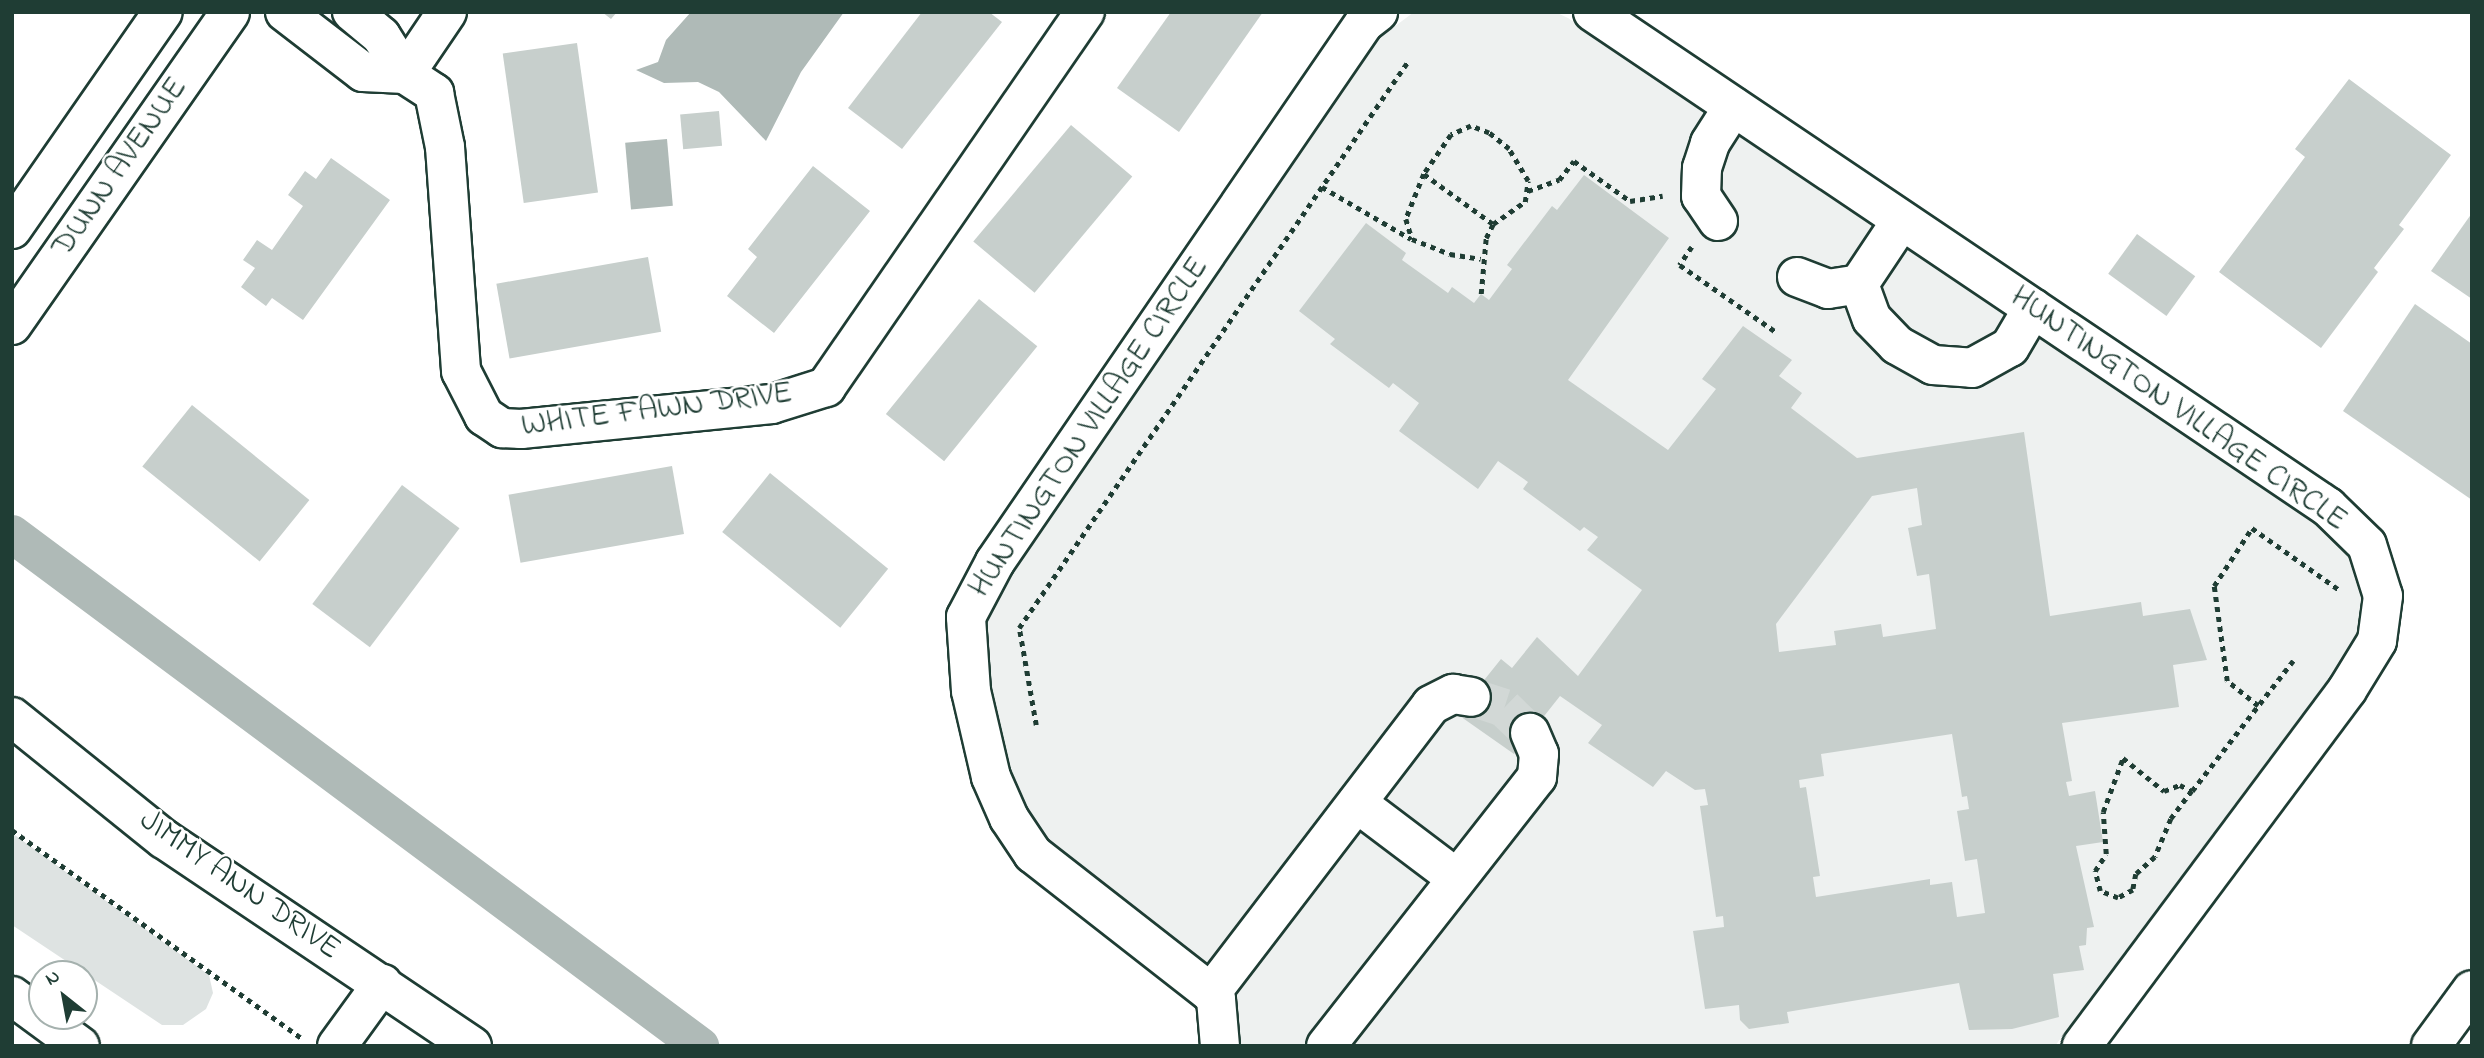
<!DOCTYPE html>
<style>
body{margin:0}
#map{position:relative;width:2484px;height:1058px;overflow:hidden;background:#fff;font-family:"Indie Flower",sans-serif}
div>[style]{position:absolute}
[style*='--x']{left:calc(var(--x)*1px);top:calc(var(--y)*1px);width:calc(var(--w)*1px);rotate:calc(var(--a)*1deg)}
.built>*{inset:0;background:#eef1f0}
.green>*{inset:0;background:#dee3e2}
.water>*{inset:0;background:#afbab7;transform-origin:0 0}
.canal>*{height:38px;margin:-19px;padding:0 19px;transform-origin:19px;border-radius:19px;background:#afbab7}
.building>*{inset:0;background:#c7cfcc;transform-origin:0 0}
.minor-tunnel>*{height:38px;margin-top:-19px;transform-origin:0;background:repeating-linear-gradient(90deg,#d2d8d6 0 38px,transparent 0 57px)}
.path>*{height:4.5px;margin-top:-2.25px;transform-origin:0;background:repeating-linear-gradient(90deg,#1f3d34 0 5px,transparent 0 10px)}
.roads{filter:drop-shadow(2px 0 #1f3d34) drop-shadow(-2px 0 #1f3d34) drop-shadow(0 2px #1f3d34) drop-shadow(0 -2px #1f3d34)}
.minor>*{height:38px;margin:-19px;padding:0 19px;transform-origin:19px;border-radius:19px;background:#fff}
span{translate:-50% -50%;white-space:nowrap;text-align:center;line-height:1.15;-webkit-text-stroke:5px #fff;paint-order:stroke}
.street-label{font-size:32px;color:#1f3d34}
.frame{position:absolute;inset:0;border:14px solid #1f3d34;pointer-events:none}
.north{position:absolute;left:28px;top:960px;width:70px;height:70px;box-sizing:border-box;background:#fff;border:2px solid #a5b1ae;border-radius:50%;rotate:329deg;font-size:19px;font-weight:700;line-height:28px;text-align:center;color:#1f3d34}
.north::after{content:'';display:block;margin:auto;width:24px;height:32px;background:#1f3d34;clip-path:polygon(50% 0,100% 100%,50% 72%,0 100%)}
</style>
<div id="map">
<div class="built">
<i style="clip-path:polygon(1414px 12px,1555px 12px,1568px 18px,2317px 523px,2351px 556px,2363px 595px,2358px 632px,2331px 676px,2055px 1046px,1241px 1046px,1235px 998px,1222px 977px,1046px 840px,1025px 808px,1009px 772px,990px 689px,985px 623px,992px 604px,1378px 39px)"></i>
</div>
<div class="green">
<i style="clip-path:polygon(12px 833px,209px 975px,213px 993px,206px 1009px,183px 1025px,162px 1025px,12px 925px)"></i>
</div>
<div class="water">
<i style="clip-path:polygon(691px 12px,844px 12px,801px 72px,766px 141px,719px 92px,698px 82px,664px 83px,636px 70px,658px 62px,666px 40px)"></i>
<i style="left:667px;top:139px;width:67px;height:42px;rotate:85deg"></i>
</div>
<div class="canal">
<i style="--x:12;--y:534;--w:858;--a:36.66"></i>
</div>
<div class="building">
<i style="clip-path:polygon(602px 12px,617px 12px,611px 19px)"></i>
<i style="clip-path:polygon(922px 12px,989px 12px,1002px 22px,902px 149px,848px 108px)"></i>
<i style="clip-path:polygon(1171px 12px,1263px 12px,1179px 132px,1117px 88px)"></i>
<i style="left:577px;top:43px;width:151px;height:75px;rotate:82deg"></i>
<i style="clip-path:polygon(2349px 79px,2451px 155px,2399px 225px,2404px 229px,2374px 268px,2378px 272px,2321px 348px,2219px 272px,2305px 157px,2295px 149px)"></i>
<i style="left:719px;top:111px;width:35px;height:39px;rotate:85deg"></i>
<i style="left:1071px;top:125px;width:80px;height:152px;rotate:40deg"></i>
<i style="clip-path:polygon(331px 158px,390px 200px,303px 320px,272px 298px,266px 306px,241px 287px,255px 268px,243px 260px,257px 240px,272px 250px,303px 206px,288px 195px,305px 171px,316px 179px)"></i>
<i style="clip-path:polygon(813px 166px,870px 211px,774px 333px,727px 296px,757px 257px,748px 249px)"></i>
<i style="clip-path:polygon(evenodd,1584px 175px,1669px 238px,1568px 380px,1668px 450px,1716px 389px,1702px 379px,1743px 326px,1792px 360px,1779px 376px,1802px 393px,1791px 408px,1857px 458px,2024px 432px,2050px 616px,2141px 602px,2143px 616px,2190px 609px,2207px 660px,2173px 665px,2179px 707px,2062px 723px,2072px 781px,2066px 782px,2069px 796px,2095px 791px,2103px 842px,2076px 846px,2094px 927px,2087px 928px,2086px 945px,2079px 946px,2084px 970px,2053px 974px,2059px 1017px,2012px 1029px,1969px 1030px,1959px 983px,1787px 1012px,1789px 1023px,1749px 1029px,1740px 1020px,1739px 1005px,1705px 1009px,1693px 931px,1724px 927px,1723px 916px,1716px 917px,1700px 806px,1708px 805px,1705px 789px,1695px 790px,1666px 771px,1653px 787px,1588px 743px,1602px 725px,1560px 696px,1514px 754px,1457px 714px,1501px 659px,1512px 668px,1537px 637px,1578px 676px,1642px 590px,1587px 550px,1598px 537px,1584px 527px,1580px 531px,1523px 489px,1528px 482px,1498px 461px,1478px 489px,1399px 431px,1419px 403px,1393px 383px,1389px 388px,1330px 344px,1335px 339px,1299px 311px,1366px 223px,1406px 253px,1402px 260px,1448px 293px,1452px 287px,1474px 303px,1481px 294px,1489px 300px,1512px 269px,1507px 265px,1552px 206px,1557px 210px,1584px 175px,1917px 488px,1922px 525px,1908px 528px,1917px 576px,1929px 574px,1936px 629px,1883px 637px,1881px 624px,1834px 631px,1836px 645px,1779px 652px,1776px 624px,1872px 496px,1917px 488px,1584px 175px,1952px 734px,1962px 797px,1967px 796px,1969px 809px,1957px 811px,1965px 861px,1977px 859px,1985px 913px,1957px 917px,1952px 882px,1930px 885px,1930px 879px,1816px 897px,1813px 877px,1820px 876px,1806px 787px,1800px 788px,1799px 780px,1824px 776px,1821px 754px,1952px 734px)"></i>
<i style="clip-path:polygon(2472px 213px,2472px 299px,2431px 271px)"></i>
<i style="left:2137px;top:234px;width:72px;height:49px;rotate:36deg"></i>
<i style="left:648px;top:257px;width:76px;height:154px;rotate:80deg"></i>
<i style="left:979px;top:299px;width:75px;height:148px;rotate:39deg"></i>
<i style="clip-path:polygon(2415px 304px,2472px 344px,2472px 500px,2343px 411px)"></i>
<i style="left:192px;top:405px;width:151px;height:79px;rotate:39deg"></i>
<i style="left:672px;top:466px;width:69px;height:166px;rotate:80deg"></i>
<i style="left:770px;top:473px;width:152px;height:76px;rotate:39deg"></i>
<i style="left:402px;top:485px;width:72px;height:149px;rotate:37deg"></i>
</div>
<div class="minor-tunnel">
<i style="--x:1471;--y:697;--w:35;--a:18"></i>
<i style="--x:1504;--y:708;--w:36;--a:44"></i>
</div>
<div class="path">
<i style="--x:1424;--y:174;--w:85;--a:35.9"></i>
<i style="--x:1322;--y:187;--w:103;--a:30.3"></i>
<i style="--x:1528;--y:191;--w:33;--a:-20"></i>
<i style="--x:1559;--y:180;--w:24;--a:-52"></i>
<i style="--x:1574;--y:161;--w:69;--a:35.5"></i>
<i style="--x:1630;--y:201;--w:33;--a:-9"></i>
<i style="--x:1692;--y:247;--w:22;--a:124"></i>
<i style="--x:1680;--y:265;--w:117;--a:34.9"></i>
<i style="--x:1481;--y:294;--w:56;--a:-84.9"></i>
<i style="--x:1486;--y:238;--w:16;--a:-63"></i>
<i style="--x:1493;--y:224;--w:39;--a:-35"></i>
<i style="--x:1525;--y:202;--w:21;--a:-82"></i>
<i style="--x:1528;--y:181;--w:37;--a:-121"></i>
<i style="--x:1509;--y:149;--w:26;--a:-141"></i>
<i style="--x:1489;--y:133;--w:19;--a:-159"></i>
<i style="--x:1471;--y:126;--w:22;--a:156"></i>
<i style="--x:1451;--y:135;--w:47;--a:124.7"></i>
<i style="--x:1424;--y:174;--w:48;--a:111.8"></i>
<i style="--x:1406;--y:219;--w:21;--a:73"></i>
<i style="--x:1412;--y:239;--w:41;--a:21.5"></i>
<i style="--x:1450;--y:254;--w:31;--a:9"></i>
<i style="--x:2258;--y:706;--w:40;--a:-141"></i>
<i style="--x:2227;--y:681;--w:96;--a:-97.8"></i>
<i style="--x:2214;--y:586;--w:69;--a:-56.8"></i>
<i style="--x:2252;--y:528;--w:109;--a:35.3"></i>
<i style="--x:1036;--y:725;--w:98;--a:-99.9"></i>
<i style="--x:1019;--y:628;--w:689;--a:-55.53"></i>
<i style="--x:2123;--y:758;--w:53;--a:38.8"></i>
<i style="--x:2164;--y:791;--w:17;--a:-21"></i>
<i style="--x:2180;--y:785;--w:13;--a:27"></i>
<i style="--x:2192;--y:791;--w:35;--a:127"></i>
<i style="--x:2171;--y:819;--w:41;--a:112.8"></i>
<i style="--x:2155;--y:857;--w:25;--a:138"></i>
<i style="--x:2136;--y:874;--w:16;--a:101"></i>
<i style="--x:2133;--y:890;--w:17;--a:152"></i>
<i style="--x:2118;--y:898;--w:19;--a:-159"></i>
<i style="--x:2100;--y:891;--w:21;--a:-104"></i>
<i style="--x:2095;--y:871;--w:20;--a:-57"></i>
<i style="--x:2106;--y:854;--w:42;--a:-94.1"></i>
<i style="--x:2103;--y:812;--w:58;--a:-69.7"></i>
<i style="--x:2192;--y:791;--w:165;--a:-52.2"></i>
<i style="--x:12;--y:830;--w:356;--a:35.7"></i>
</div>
<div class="roads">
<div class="minor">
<i style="--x:285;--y:12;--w:98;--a:37.6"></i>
<i style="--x:363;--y:72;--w:42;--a:2.7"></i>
<i style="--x:405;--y:74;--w:45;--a:-122.3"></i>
<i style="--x:381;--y:36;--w:38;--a:-140"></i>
<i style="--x:447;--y:12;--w:75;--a:124.1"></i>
<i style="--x:405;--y:74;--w:35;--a:33"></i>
<i style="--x:434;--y:93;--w:55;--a:78.5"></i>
<i style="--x:445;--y:147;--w:225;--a:85.9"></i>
<i style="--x:461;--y:371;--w:51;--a:62.9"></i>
<i style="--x:484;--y:416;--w:22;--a:34"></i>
<i style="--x:502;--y:428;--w:19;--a:3"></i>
<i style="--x:521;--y:429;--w:252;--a:-5.7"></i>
<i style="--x:772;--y:404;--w:57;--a:-17.5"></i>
<i style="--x:826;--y:387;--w:456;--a:-55.4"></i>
<i style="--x:1593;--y:12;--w:886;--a:33.96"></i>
<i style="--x:2328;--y:507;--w:54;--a:44.3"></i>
<i style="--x:2367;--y:545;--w:53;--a:72.6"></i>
<i style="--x:2383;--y:596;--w:45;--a:97.6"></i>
<i style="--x:2377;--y:641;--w:57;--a:121.5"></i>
<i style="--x:2347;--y:690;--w:444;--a:126.7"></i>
<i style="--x:1718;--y:221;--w:30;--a:-124"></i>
<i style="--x:1701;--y:196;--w:28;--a:-88"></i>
<i style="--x:1702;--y:168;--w:26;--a:-72"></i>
<i style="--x:1710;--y:143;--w:43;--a:-57.4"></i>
<i style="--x:1901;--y:221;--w:76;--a:123.7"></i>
<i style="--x:1859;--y:284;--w:37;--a:70"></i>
<i style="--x:1872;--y:319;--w:36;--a:46"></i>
<i style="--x:1897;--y:345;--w:41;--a:29.1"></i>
<i style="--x:1933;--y:365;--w:39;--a:4"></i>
<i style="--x:1972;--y:368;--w:43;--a:-28.9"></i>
<i style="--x:2010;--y:347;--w:45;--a:-59.5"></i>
<i style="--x:12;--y:229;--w:264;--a:-55.2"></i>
<i style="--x:1797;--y:277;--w:33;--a:21"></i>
<i style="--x:1828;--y:289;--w:31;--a:-9"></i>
<i style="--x:12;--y:325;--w:381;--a:-55.1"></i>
<i style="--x:12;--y:717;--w:195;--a:38.8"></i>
<i style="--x:164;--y:839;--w:371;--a:33.9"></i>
<i style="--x:1357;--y:803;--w:123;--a:37.1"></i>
<i style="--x:1211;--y:993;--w:362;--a:-52.6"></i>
<i style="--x:1431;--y:705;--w:25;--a:-27"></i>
<i style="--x:1453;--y:694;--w:18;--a:9"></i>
<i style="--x:12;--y:996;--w:84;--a:36.3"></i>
<i style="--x:337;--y:1046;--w:77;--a:-54"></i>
<i style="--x:1220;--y:1046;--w:47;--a:-94.9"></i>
<i style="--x:1216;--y:999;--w:8;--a:-130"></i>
<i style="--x:1211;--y:993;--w:226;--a:-142"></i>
<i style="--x:1033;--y:854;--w:43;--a:-123.7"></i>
<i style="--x:1009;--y:818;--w:45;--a:-113.7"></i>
<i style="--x:991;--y:777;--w:88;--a:-103.1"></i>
<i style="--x:971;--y:691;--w:74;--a:-93.9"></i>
<i style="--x:966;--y:617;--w:62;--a:-62.2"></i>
<i style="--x:995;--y:562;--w:653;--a:-55.6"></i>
<i style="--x:1364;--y:23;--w:18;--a:-38"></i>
<i style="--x:1326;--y:1046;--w:342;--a:-51.9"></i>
<i style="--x:1537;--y:777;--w:23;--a:-85"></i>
<i style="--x:1539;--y:754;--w:23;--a:-113"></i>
<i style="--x:2431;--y:1046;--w:69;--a:-53.8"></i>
</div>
</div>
<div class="street-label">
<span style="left:121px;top:168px;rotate:-55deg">DUNN AVENUE</span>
<span style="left:2178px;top:410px;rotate:35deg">HUNTINGTON VILLAGE CIRCLE</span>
<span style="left:657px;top:411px;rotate:-7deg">WHITE FAWN DRIVE</span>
<span style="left:1090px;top:428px;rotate:-56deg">HUNTINGTON VILLAGE CIRCLE</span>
<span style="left:239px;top:886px;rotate:35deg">JIMMY ANN DRIVE</span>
</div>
<div class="frame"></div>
<div class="north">N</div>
</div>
